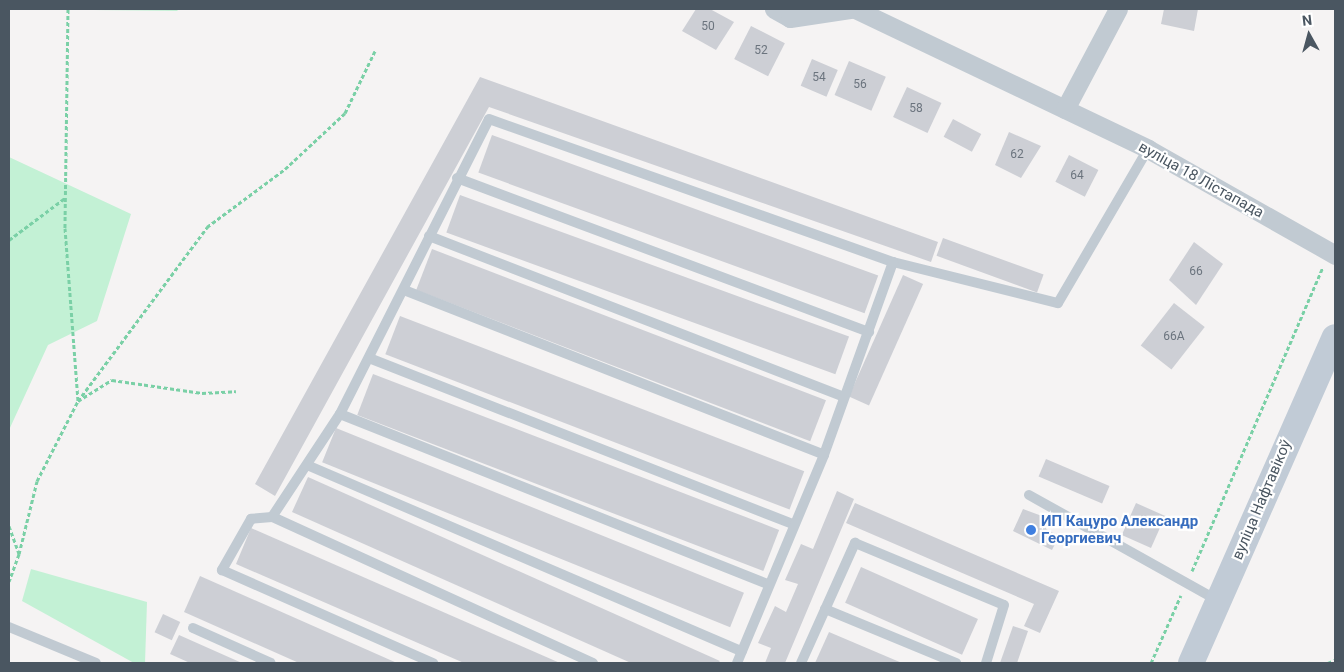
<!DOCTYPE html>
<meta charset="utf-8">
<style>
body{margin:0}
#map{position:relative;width:1344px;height:672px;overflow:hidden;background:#f5f3f3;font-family:Roboto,sans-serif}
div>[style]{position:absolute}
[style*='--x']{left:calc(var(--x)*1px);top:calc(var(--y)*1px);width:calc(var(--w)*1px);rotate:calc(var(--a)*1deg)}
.green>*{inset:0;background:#c3f1d5}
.building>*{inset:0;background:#cdcfd5;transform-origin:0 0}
.path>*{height:3px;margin-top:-1.5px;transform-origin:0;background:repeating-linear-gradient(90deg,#7ad0a6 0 4px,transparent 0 6.5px)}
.lane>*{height:10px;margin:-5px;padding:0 5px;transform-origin:5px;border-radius:5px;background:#c1cad2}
.street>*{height:19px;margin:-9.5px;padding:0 9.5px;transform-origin:9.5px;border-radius:9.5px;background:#c1cad2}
.secondary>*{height:26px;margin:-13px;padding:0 13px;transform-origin:13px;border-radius:13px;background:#c1cbd6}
.dots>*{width:14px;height:14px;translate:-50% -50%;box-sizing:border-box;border:2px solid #fff;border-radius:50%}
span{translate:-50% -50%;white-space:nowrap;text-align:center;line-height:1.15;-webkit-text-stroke:4.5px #fff;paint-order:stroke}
.number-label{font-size:12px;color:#6b747e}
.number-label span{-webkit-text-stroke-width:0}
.street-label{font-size:15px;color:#4a5661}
.shop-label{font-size:15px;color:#366cbe;font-weight:700}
.left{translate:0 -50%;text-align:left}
.frame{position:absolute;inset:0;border:10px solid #4a5661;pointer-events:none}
.north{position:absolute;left:1284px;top:10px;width:50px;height:50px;-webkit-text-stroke:4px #fff;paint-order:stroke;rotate:353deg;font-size:14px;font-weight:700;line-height:20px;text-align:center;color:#4a5661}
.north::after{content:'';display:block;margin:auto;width:18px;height:22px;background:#4a5661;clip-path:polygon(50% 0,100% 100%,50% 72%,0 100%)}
</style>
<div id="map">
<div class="green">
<i style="clip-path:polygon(9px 9px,179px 9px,177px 11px)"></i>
<i style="clip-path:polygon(9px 157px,131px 214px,97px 321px,48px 345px,9px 430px)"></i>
<i style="clip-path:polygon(31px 569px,147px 602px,145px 663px,134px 663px,22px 601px)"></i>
</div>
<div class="building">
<i style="clip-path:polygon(696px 9px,710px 9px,734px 22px,716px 50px,682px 31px)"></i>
<i style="clip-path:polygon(1164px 9px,1198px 9px,1194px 31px,1161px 24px)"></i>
<i style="left:751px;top:26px;width:38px;height:37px;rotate:27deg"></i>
<i style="left:812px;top:59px;width:28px;height:29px;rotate:23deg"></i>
<i style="left:849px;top:61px;width:40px;height:37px;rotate:23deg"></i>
<i style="clip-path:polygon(480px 77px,938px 242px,931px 262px,489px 107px,275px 496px,255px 484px)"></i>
<i style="left:907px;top:87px;width:38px;height:33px;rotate:25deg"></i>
<i style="left:953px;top:119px;width:32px;height:20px;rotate:28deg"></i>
<i style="clip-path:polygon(1009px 132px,1041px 146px,1021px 178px,995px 165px)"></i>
<i style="left:492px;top:135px;width:411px;height:40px;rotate:20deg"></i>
<i style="left:1069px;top:155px;width:33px;height:30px;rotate:27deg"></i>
<i style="left:460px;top:195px;width:414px;height:40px;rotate:20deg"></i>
<i style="left:943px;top:238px;width:107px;height:19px;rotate:20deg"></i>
<i style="clip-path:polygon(1194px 242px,1223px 264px,1196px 305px,1169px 280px)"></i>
<i style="left:432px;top:249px;width:422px;height:44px;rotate:21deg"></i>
<i style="left:903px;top:275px;width:22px;height:133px;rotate:24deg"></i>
<i style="left:1174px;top:303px;width:39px;height:54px;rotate:38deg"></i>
<i style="left:400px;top:316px;width:433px;height:41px;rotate:21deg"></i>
<i style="left:373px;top:374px;width:435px;height:44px;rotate:21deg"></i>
<i style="left:336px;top:428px;width:440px;height:37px;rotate:22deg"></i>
<i style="left:1046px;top:459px;width:69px;height:19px;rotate:23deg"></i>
<i style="clip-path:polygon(308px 477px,720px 661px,718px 663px,631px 663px,292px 512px)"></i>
<i style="clip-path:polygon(837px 491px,854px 499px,785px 663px,765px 663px,771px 648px,758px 643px,775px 606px,786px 612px,798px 584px,785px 580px,801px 544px,813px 549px)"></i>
<i style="clip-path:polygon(855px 503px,1059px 591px,1040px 633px,1024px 626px,1034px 604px,846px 523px)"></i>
<i style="left:1136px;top:503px;width:32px;height:35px;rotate:24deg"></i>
<i style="clip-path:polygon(1023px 509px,1050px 519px,1046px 529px,1059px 536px,1052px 550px,1013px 531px)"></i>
<i style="clip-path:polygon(251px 528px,560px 663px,464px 663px,236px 564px)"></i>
<i style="left:861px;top:567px;width:128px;height:39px;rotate:24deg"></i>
<i style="clip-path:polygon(200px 576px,397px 663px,299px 663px,184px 612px)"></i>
<i style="left:163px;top:614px;width:19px;height:20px;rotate:25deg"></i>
<i style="clip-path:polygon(1013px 626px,1028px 631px,1017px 663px,1000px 663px)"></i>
<i style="clip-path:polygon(829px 632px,902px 663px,815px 663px)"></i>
<i style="clip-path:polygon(179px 635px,242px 663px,190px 663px,170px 654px)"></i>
</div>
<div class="path">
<i style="--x:68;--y:9;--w:219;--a:90.8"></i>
<i style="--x:65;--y:228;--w:173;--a:85.7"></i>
<i style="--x:78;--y:401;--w:40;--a:-32"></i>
<i style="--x:112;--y:380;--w:91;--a:8.2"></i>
<i style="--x:202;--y:393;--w:34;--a:-3"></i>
<i style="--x:9;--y:240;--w:70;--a:-36.9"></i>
<i style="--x:9;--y:526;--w:30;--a:70"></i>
<i style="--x:19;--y:554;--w:29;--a:110"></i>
<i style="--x:19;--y:554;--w:75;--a:-76.1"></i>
<i style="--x:37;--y:481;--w:90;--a:-62.9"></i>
<i style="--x:78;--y:401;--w:217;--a:-53.4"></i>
<i style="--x:207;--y:227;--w:97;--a:-36.6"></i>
<i style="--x:285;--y:169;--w:82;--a:-43"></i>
<i style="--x:345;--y:113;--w:69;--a:-64.2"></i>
<i style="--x:1192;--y:571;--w:331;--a:-66.7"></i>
<i style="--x:1151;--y:663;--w:74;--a:-66.2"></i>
<i style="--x:1328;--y:663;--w:8;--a:-23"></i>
</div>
<div class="lane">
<i style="--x:457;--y:178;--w:440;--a:20.5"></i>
<i style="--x:429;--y:236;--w:443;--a:21.2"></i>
<i style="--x:893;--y:262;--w:170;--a:14"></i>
<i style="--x:1058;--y:303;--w:178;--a:-59.7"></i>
<i style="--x:404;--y:290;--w:451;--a:21.4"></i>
<i style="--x:369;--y:358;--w:454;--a:21.4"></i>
<i style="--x:340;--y:414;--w:461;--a:21.7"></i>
<i style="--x:307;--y:465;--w:473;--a:23.2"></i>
<i style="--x:1029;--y:495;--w:215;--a:29.2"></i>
<i style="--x:272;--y:517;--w:21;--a:175"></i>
<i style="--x:251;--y:519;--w:59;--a:119.6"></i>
<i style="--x:222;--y:570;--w:231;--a:23.8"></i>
<i style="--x:825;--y:609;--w:142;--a:22.4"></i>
<i style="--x:9;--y:627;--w:94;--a:22.5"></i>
<i style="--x:193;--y:628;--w:85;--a:24.2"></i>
<i style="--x:593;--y:663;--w:353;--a:-155.5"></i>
<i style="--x:272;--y:517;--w:123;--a:-56.6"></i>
<i style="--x:340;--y:414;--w:330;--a:-63.2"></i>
<i style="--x:489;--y:119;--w:429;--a:19.5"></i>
<i style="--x:893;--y:262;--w:205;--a:109.7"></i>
<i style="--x:824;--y:455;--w:225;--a:112.7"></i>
<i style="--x:801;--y:663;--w:132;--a:-65.8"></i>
<i style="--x:855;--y:543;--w:161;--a:22.6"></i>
<i style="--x:1004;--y:605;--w:61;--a:107.2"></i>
</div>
<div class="street">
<i style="--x:774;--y:9;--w:18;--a:29"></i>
<i style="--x:790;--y:18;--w:62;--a:-8.4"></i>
<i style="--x:855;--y:9;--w:325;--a:25.5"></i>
<i style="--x:1148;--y:149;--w:215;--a:29.5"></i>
<i style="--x:1065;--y:109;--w:113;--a:-62.1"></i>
</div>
<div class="secondary">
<i style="--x:1191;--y:663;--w:356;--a:-66.2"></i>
</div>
<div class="dots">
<i style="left:1031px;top:530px;background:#3f7fe0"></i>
</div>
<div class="number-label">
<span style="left:708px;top:27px">50</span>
<span style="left:761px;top:51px">52</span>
<span style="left:819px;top:78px">54</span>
<span style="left:860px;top:85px">56</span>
<span style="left:916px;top:109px">58</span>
<span style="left:1017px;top:155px">62</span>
<span style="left:1077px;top:176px">64</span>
<span style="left:1196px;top:272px">66</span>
<span style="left:1174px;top:337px">66А</span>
</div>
<div class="street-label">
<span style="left:1201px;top:180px;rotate:29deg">вуліца 18 Лістапада</span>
<span style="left:1262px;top:500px;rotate:-67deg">вуліца Нафтавікоў</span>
</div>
<div class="shop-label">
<span class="left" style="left:1041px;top:530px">ИП Кацуро Александр<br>Георгиевич</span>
</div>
<div class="frame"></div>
<div class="north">N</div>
</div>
